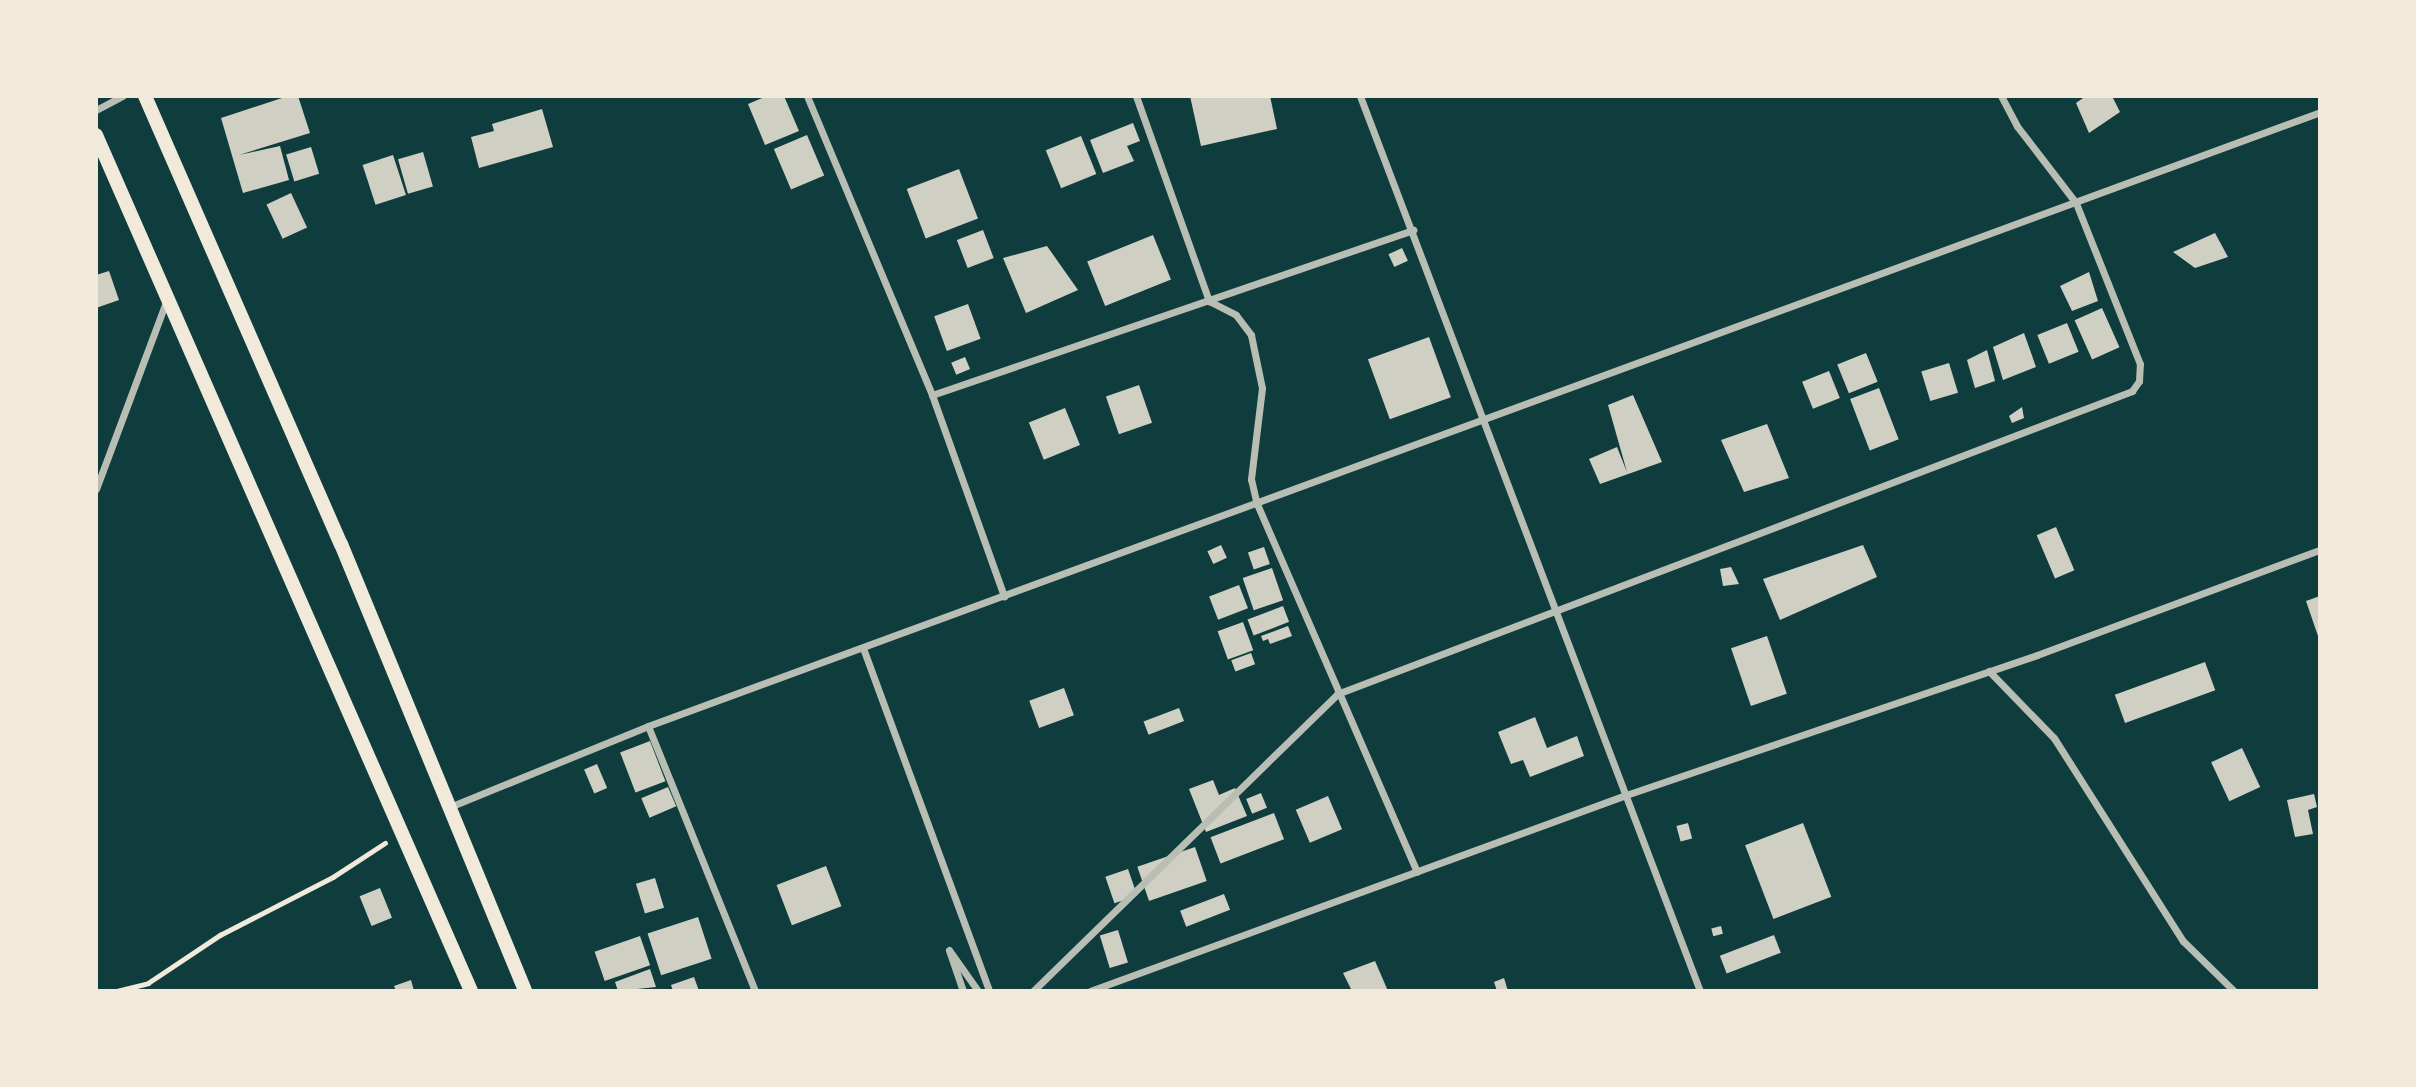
<!DOCTYPE html>
<style>
body{margin:0}
#map{position:relative;width:2416px;height:1087px;overflow:hidden;background:#0f3d3e;font-family:"PT Serif",serif}
div>[style]{position:absolute}
[style*='--x']{left:calc(var(--x)*1px);top:calc(var(--y)*1px);width:calc(var(--w)*1px);rotate:calc(var(--a)*1deg)}
.building>*{inset:0;background:#cfcfc3;transform-origin:0 0}
.path>*{height:4.5px;margin:-2.25px;padding:0 2.25px;transform-origin:2.25px;border-radius:2.25px;background:#f1e9da}
.minor>*{height:7px;margin:-3.5px;padding:0 3.5px;transform-origin:3.5px;border-radius:3.5px;background:#b8beb3}
.secondary>*{height:14px;margin:-7px;padding:0 7px;transform-origin:7px;border-radius:7px;background:#f1e9da}
span{translate:-50% -50%;white-space:nowrap;text-align:center;line-height:1.15;-webkit-text-stroke:5px #f1e9da;paint-order:stroke}
.frame{position:absolute;inset:0;border:98px solid #f1e9da;pointer-events:none}
</style>
<div id="map">
<div class="building">
<i style="clip-path:polygon(288px 96px,298px 96px,310px 133px,239px 155px,280px 146px,289px 180px,243px 193px,221px 118px)"></i>
<i style="clip-path:polygon(767px 96px,784px 96px,799px 131px,765px 145px,748px 104px)"></i>
<i style="clip-path:polygon(1190px 96px,1270px 96px,1277px 129px,1201px 146px)"></i>
<i style="clip-path:polygon(2086px 96px,2112px 96px,2120px 112px,2089px 133px,2076px 103px)"></i>
<i style="clip-path:polygon(542px 109px,553px 147px,479px 168px,471px 137px,494px 131px,492px 124px)"></i>
<i style="clip-path:polygon(1133px 123px,1140px 141px,1127px 146px,1134px 161px,1103px 173px,1090px 140px)"></i>
<i style="left:807px;top:135px;width:44px;height:36px;rotate:67deg"></i>
<i style="left:1081px;top:136px;width:41px;height:38px;rotate:68deg"></i>
<i style="left:311px;top:147px;width:28px;height:26px;rotate:73deg"></i>
<i style="left:423px;top:152px;width:36px;height:26px;rotate:74deg"></i>
<i style="left:393px;top:155px;width:42px;height:32px;rotate:72deg"></i>
<i style="left:959px;top:169px;width:53px;height:56px;rotate:69deg"></i>
<i style="left:291px;top:193px;width:38px;height:27px;rotate:65deg"></i>
<i style="left:983px;top:230px;width:30px;height:28px;rotate:69deg"></i>
<i style="clip-path:polygon(2215px 233px,2228px 257px,2195px 268px,2173px 252px)"></i>
<i style="left:1153px;top:235px;width:48px;height:71px;rotate:68deg"></i>
<i style="clip-path:polygon(1047px 246px,1078px 290px,1026px 313px,1003px 258px)"></i>
<i style="left:1402px;top:248px;width:14px;height:15px;rotate:65deg"></i>
<i style="clip-path:polygon(109px 271px,119px 300px,96px 308px,96px 275px)"></i>
<i style="clip-path:polygon(2089px 272px,2098px 301px,2072px 311px,2060px 286px)"></i>
<i style="left:968px;top:304px;width:37px;height:36px;rotate:70deg"></i>
<i style="left:2102px;top:308px;width:43px;height:30px;rotate:66deg"></i>
<i style="left:2067px;top:323px;width:31px;height:32px;rotate:68deg"></i>
<i style="clip-path:polygon(2024px 333px,2036px 367px,2003px 380px,1993px 347px)"></i>
<i style="left:1429px;top:337px;width:64px;height:65px;rotate:70deg"></i>
<i style="clip-path:polygon(1987px 350px,1995px 381px,1975px 388px,1967px 360px)"></i>
<i style="left:1866px;top:353px;width:31px;height:31px;rotate:68deg"></i>
<i style="left:965px;top:357px;width:13px;height:15px;rotate:67deg"></i>
<i style="left:1949px;top:363px;width:31px;height:29px;rotate:73deg"></i>
<i style="left:1829px;top:371px;width:29px;height:29px;rotate:68deg"></i>
<i style="left:1139px;top:385px;width:40px;height:35px;rotate:71deg"></i>
<i style="left:1879px;top:388px;width:55px;height:31px;rotate:69deg"></i>
<i style="clip-path:polygon(1633px 395px,1662px 462px,1600px 484px,1589px 459px,1617px 447px,1627px 472px,1608px 405px)"></i>
<i style="clip-path:polygon(2022px 407px,2024px 418px,2012px 423px,2009px 416px)"></i>
<i style="left:1065px;top:408px;width:40px;height:39px;rotate:68deg"></i>
<i style="clip-path:polygon(1767px 424px,1789px 478px,1744px 492px,1721px 440px)"></i>
<i style="left:2056px;top:527px;width:47px;height:21px;rotate:67deg"></i>
<i style="left:1221px;top:545px;width:14px;height:15px;rotate:65deg"></i>
<i style="clip-path:polygon(1863px 545px,1877px 577px,1780px 620px,1763px 579px)"></i>
<i style="left:1264px;top:547px;width:18px;height:17px;rotate:71deg"></i>
<i style="clip-path:polygon(1731px 567px,1739px 584px,1723px 586px,1720px 569px)"></i>
<i style="left:1272px;top:568px;width:34px;height:31px;rotate:71deg"></i>
<i style="left:1239px;top:585px;width:25px;height:32px;rotate:69deg"></i>
<i style="clip-path:polygon(2320px 596px,2320px 639px,2319px 639px,2306px 601px)"></i>
<i style="left:1283px;top:606px;width:17px;height:38px;rotate:69deg"></i>
<i style="left:1243px;top:622px;width:30px;height:27px;rotate:70deg"></i>
<i style="clip-path:polygon(1288px 626px,1292px 636px,1270px 644px,1268px 639px,1263px 641px,1261px 636px)"></i>
<i style="left:1767px;top:636px;width:61px;height:38px;rotate:71deg"></i>
<i style="left:1251px;top:653px;width:12px;height:21px;rotate:70deg"></i>
<i style="left:2205px;top:662px;width:30px;height:96px;rotate:70deg"></i>
<i style="left:1064px;top:688px;width:29px;height:37px;rotate:70deg"></i>
<i style="left:1179px;top:708px;width:14px;height:38px;rotate:69deg"></i>
<i style="clip-path:polygon(1535px 717px,1547px 748px,1577px 736px,1584px 756px,1530px 777px,1523px 760px,1511px 764px,1498px 732px)"></i>
<i style="left:650px;top:741px;width:43px;height:32px;rotate:69deg"></i>
<i style="left:2242px;top:748px;width:43px;height:34px;rotate:65deg"></i>
<i style="left:597px;top:764px;width:26px;height:14px;rotate:67deg"></i>
<i style="clip-path:polygon(1213px 780px,1219px 795px,1235px 788px,1247px 816px,1206px 832px,1189px 789px)"></i>
<i style="left:668px;top:787px;width:21px;height:29px;rotate:67deg"></i>
<i style="left:1261px;top:793px;width:16px;height:16px;rotate:68deg"></i>
<i style="clip-path:polygon(2314px 794px,2317px 807px,2308px 810px,2313px 834px,2295px 837px,2287px 800px)"></i>
<i style="left:1328px;top:796px;width:36px;height:35px;rotate:67deg"></i>
<i style="left:1274px;top:813px;width:28px;height:68px;rotate:69deg"></i>
<i style="left:1688px;top:823px;width:16px;height:12px;rotate:75deg"></i>
<i style="left:1803px;top:823px;width:79px;height:62px;rotate:69deg"></i>
<i style="left:1195px;top:847px;width:36px;height:61px;rotate:71deg"></i>
<i style="left:826px;top:866px;width:43px;height:53px;rotate:69deg"></i>
<i style="left:1128px;top:869px;width:28px;height:24px;rotate:71deg"></i>
<i style="left:655px;top:878px;width:31px;height:20px;rotate:73deg"></i>
<i style="left:380px;top:888px;width:32px;height:22px;rotate:68deg"></i>
<i style="left:1224px;top:894px;width:17px;height:47px;rotate:69deg"></i>
<i style="left:698px;top:917px;width:44px;height:53px;rotate:72deg"></i>
<i style="left:1721px;top:926px;width:8px;height:10px;rotate:76deg"></i>
<i style="left:1118px;top:930px;width:34px;height:19px;rotate:73deg"></i>
<i style="left:1774px;top:935px;width:19px;height:58px;rotate:69deg"></i>
<i style="left:640px;top:936px;width:31px;height:48px;rotate:71deg"></i>
<i style="clip-path:polygon(1375px 961px,1388px 991px,1352px 991px,1343px 973px)"></i>
<i style="clip-path:polygon(650px 969px,656px 987px,618px 991px,615px 982px)"></i>
<i style="clip-path:polygon(694px 977px,699px 991px,673px 991px,671px 985px)"></i>
<i style="clip-path:polygon(1504px 978px,1508px 991px,1497px 991px,1494px 982px)"></i>
<i style="clip-path:polygon(411px 980px,414px 991px,396px 991px,394px 986px)"></i>
</div>
<div class="path">
<i style="--x:117;--y:991;--w:32;--a:-14"></i>
<i style="--x:148;--y:983;--w:87;--a:-33.7"></i>
<i style="--x:220;--y:935;--w:127;--a:-27.2"></i>
<i style="--x:333;--y:877;--w:62;--a:-33.2"></i>
</div>
<div class="minor">
<i style="--x:807;--y:96;--w:324;--a:67.3"></i>
<i style="--x:932;--y:395;--w:214;--a:70.3"></i>
<i style="--x:1136;--y:96;--w:218;--a:70.4"></i>
<i style="--x:1209;--y:301;--w:30;--a:27"></i>
<i style="--x:1236;--y:315;--w:25;--a:53"></i>
<i style="--x:1251;--y:335;--w:54;--a:78.3"></i>
<i style="--x:1262;--y:388;--w:92;--a:96.9"></i>
<i style="--x:1251;--y:479;--w:26;--a:77"></i>
<i style="--x:1257;--y:504;--w:401;--a:66.5"></i>
<i style="--x:1360;--y:96;--w:957;--a:69.2"></i>
<i style="--x:96;--y:110;--w:30;--a:-28"></i>
<i style="--x:932;--y:395;--w:509;--a:-18.93"></i>
<i style="--x:96;--y:489;--w:203;--a:-69.5"></i>
<i style="--x:863;--y:648;--w:365;--a:69.8"></i>
<i style="--x:1989;--y:671;--w:93;--a:45.9"></i>
<i style="--x:2054;--y:738;--w:241;--a:57.6"></i>
<i style="--x:2183;--y:941;--w:71;--a:44.4"></i>
<i style="--x:648;--y:726;--w:286;--a:68"></i>
<i style="--x:452;--y:806;--w:212;--a:-22.2"></i>
<i style="--x:648;--y:726;--w:1781;--a:-20.16"></i>
<i style="--x:963;--y:991;--w:43;--a:-108.9"></i>
<i style="--x:949;--y:950;--w:50;--a:54.7"></i>
<i style="--x:1033;--y:991;--w:425;--a:-44.3"></i>
<i style="--x:1337;--y:694;--w:851;--a:-20.86"></i>
<i style="--x:2132;--y:391;--w:12;--a:-55"></i>
<i style="--x:2139;--y:381;--w:17;--a:-87"></i>
<i style="--x:2140;--y:364;--w:173;--a:-111.7"></i>
<i style="--x:2076;--y:203;--w:97;--a:-127.5"></i>
<i style="--x:2017;--y:126;--w:34;--a:-118"></i>
<i style="--x:1090;--y:991;--w:571;--a:-20.09"></i>
<i style="--x:1626;--y:795;--w:434;--a:-18.8"></i>
<i style="--x:2037;--y:655;--w:302;--a:-20.4"></i>
</div>
<div class="secondary">
<i style="--x:145;--y:96;--w:489;--a:66.4"></i>
<i style="--x:341;--y:544;--w:483;--a:67.6"></i>
<i style="--x:96;--y:135;--w:935;--a:66.34"></i>
</div>
<div class="frame"></div>
</div>
